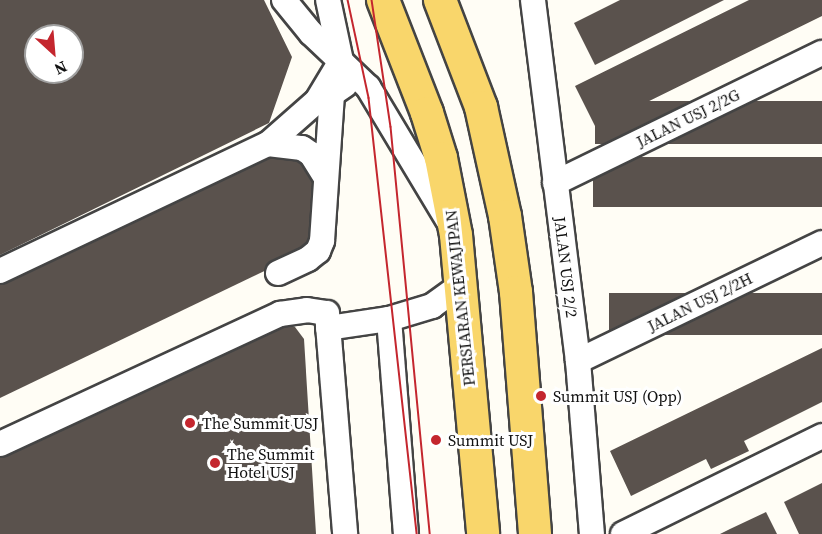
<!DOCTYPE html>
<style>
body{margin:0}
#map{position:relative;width:822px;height:534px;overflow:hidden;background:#fffdf5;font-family:"Source Serif 4",serif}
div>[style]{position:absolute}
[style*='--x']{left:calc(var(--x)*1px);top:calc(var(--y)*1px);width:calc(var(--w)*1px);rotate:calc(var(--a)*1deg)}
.building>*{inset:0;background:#5a524d;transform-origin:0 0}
.roads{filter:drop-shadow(2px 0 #444) drop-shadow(-2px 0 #444) drop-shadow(0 2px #444) drop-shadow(0 -2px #444)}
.minor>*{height:24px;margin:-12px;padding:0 12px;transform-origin:12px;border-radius:12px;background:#fff}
.major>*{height:32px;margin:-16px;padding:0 16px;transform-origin:16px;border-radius:16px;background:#f9d66b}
.tram>*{height:1.5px;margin:-0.75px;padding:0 0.75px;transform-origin:0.75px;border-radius:0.75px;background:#c4262e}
.dots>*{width:16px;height:16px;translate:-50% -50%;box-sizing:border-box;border:3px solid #fff;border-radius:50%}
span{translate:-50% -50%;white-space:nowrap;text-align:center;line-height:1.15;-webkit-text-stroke:6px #fff;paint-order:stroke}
.street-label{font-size:16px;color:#111}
.poi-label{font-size:16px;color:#111}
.left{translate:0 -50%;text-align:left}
.north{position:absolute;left:24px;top:24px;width:60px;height:60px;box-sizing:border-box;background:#fff;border:2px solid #a0a0a0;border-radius:50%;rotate:154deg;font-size:16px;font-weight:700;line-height:24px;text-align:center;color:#111}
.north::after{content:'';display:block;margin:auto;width:21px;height:27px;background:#c4262e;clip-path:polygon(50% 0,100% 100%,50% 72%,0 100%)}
</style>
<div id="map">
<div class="building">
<i style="clip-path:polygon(evenodd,0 0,264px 0,292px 57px,269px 123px,0 255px,0 0,36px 36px,72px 36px,72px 72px,36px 72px,36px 36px)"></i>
<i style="clip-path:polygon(620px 0,724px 0,595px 65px,574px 23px)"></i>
<i style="clip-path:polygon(749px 0,822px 0,822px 16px,633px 109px,637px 116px,599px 134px,575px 86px)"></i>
<i style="left:822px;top:101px;width:43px;height:227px;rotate:90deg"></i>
<i style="clip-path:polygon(284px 151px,316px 173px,308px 250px,0 398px,0 281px)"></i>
<i style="left:822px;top:157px;width:50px;height:229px;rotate:90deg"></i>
<i style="left:822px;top:293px;width:42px;height:213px;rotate:90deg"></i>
<i style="clip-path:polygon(282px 322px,295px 327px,304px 339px,316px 534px,0 534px,0 458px)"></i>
<i style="clip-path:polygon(822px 348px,822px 402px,744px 441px,749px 451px,711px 469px,706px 459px,631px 496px,610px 451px)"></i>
<i style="clip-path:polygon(822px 483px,822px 534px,799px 534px,784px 502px)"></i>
<i style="clip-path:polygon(766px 512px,777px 534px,720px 534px,730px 529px)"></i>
</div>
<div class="roads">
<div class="minor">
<i style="--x:284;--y:0;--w:43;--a:50.7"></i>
<i style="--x:311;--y:33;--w:79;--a:43.5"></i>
<i style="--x:368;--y:87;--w:155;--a:59"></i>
<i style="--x:533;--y:0;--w:364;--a:82.9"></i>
<i style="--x:578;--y:361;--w:174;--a:85.4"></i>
<i style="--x:268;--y:144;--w:34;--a:7"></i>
<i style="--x:302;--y:148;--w:11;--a:34"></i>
<i style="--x:311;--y:154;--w:28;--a:58"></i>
<i style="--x:555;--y:183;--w:297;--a:-26"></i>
<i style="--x:0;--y:271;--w:297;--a:-25.4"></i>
<i style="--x:268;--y:144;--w:65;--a:-41.3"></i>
<i style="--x:317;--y:101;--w:47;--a:-59"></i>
<i style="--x:341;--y:61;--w:62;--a:-102"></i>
<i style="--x:278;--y:273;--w:33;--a:-25"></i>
<i style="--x:308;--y:259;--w:13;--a:-39"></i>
<i style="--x:318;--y:251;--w:11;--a:-68"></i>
<i style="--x:322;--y:241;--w:147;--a:-86.1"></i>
<i style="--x:332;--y:94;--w:16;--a:-35"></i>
<i style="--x:389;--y:319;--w:216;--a:85.5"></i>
<i style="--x:328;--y:328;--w:62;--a:-8.4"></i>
<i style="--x:389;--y:319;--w:45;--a:-16.8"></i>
<i style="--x:432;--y:306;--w:36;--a:-36"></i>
<i style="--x:578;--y:361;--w:271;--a:-25.8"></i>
<i style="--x:0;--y:444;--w:309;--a:-24.9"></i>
<i style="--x:280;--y:314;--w:27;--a:-8"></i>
<i style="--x:307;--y:310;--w:20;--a:9"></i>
<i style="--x:327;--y:313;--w:222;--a:85.3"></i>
<i style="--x:623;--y:534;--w:222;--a:-26.2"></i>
</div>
<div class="major">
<i style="--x:383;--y:0;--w:121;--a:68.7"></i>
<i style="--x:427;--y:113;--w:47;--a:72.7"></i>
<i style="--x:441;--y:158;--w:78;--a:79"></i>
<i style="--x:456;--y:235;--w:300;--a:84.8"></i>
<i style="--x:440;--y:0;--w:115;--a:69"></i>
<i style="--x:481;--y:107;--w:112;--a:77.6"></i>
<i style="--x:505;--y:216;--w:77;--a:81.8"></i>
<i style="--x:516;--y:292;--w:243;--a:85.5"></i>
</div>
</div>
<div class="tram">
<i style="--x:348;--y:0;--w:100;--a:77.9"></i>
<i style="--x:369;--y:98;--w:439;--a:83.7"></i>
<i style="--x:372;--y:0;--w:128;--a:81.5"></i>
<i style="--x:391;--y:127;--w:409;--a:84.5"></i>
</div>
<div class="dots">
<i style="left:541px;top:396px;background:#c4262e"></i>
<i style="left:190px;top:423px;background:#c4262e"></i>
<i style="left:436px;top:440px;background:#c4262e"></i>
<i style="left:215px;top:463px;background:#c4262e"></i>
</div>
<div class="street-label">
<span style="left:688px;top:118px;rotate:-26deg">JALAN USJ 2/2G</span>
<span style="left:566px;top:267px;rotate:83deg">JALAN USJ 2/2</span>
<span style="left:460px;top:298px;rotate:-96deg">PERSIARAN KEWAJIPAN</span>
<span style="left:700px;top:302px;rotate:-26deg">JALAN USJ 2/2H</span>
</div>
<div class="poi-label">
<span class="left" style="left:553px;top:396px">Summit USJ (Opp)</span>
<span class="left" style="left:202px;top:423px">The Summit USJ</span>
<span class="left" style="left:448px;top:440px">Summit USJ</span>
<span class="left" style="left:227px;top:463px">The Summit<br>Hotel USJ</span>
</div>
<div class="north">N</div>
</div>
